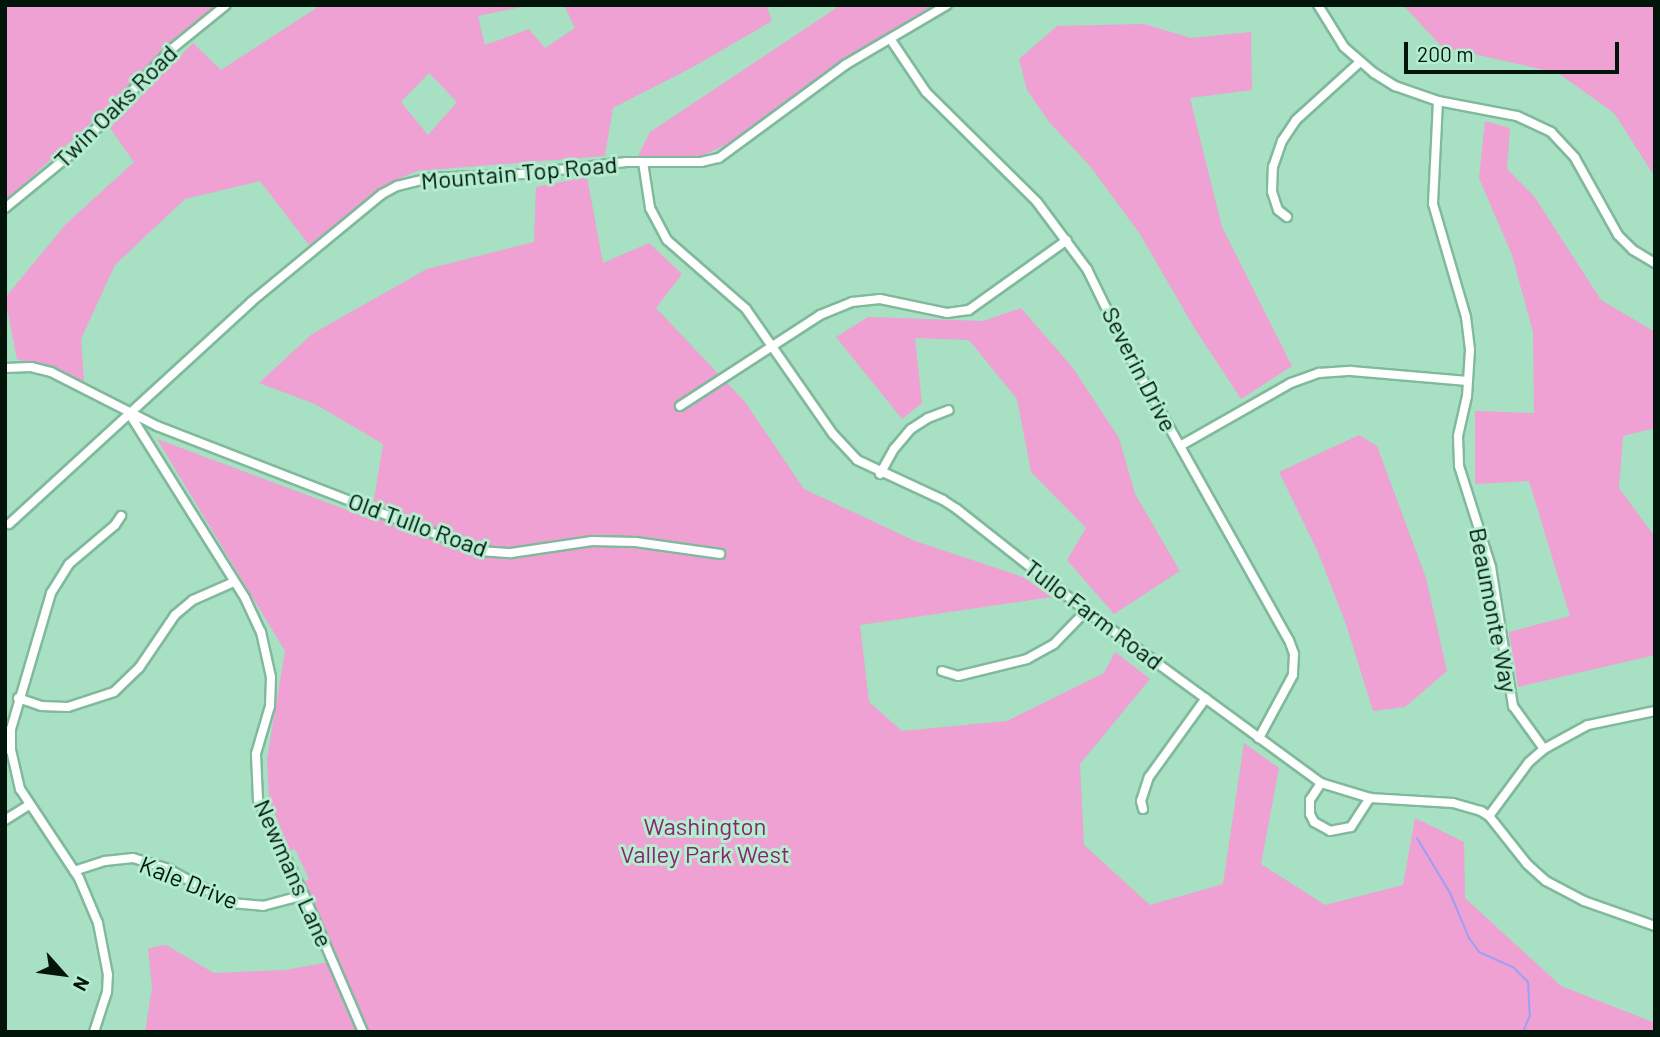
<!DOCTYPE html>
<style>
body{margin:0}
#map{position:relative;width:1660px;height:1037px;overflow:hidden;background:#a7e0c2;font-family:Barlow,sans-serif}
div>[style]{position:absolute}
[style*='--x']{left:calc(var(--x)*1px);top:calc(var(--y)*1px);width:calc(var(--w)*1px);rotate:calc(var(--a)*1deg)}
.green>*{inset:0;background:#eea1d2}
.stream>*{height:2px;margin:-1px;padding:0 1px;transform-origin:1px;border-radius:1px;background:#9c9ff7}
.roads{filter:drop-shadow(2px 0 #81b99c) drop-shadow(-2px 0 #81b99c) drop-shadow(0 2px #81b99c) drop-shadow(0 -2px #81b99c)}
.minor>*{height:8px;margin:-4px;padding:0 4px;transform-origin:4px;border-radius:4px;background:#fff}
span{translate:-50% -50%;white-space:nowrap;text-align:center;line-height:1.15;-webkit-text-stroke:6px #b4edcf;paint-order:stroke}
.street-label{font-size:24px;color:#01150b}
.park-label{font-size:24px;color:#8a246d}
.frame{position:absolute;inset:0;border:7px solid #01150b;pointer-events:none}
.north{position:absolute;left:28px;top:939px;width:70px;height:70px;-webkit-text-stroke:5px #b4edcf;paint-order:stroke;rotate:118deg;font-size:19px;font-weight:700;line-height:28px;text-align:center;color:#01150b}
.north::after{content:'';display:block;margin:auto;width:24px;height:32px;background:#01150b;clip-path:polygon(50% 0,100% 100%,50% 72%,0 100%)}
.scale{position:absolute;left:1404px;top:42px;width:215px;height:32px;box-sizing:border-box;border:4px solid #01150b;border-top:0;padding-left:9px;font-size:21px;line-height:24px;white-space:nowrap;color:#01150b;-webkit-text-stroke:5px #b4edcf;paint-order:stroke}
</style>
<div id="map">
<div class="green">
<i style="clip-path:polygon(5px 5px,217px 5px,181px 34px,113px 103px,5px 201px)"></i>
<i style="clip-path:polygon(evenodd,321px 5px,530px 5px,478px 16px,485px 45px,529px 29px,545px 48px,575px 28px,564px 5px,766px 5px,772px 21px,693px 67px,613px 108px,605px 156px,417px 171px,389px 183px,309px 245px,260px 181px,185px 199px,115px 265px,81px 339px,84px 381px,17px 359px,5px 298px,66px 224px,134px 162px,110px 128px,193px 43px,221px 70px,321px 5px,429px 73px,457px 102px,428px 135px,401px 102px,429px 73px)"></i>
<i style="clip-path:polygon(841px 5px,934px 5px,788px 99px,730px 143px,694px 159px,638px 156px,650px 132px)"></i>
<i style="clip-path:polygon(1403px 5px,1655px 5px,1655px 177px,1614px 113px,1558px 73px,1442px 47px)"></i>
<i style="clip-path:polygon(1144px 24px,1191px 38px,1251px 32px,1252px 90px,1190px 98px,1222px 227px,1292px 366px,1241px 399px,1195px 329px,1140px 234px,1090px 166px,1049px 122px,1027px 90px,1019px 59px,1057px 26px)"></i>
<i style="clip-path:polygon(1485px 121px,1510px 128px,1507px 169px,1534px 196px,1601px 300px,1655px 332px,1655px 428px,1623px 436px,1619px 488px,1655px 537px,1655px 655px,1518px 687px,1509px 632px,1570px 616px,1529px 481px,1475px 484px,1475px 411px,1534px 413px,1533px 332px,1512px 255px,1479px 178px)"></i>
<i style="clip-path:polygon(587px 177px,603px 263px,649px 243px,682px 274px,656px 308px,745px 402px,804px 489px,915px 541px,1023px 577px,1052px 597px,860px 625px,869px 702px,902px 731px,1007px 721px,1104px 673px,1115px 652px,1150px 679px,1080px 764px,1084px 845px,1150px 905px,1223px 884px,1244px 743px,1279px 768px,1261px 864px,1325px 905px,1403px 885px,1415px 818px,1464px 842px,1465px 898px,1561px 986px,1655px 1023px,1655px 1032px,145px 1032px,152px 987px,148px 948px,166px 945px,214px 973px,286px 970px,334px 961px,336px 965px,340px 963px,304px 882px,309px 879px,295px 849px,290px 850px,269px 800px,267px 759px,285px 651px,157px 439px,371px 519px,383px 444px,315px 404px,259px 383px,312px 334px,427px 269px,534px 242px,536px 187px)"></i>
<i style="clip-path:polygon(1021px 308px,1073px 368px,1119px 438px,1135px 494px,1180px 571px,1114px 614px,1067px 560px,1086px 528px,1031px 472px,1017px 399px,969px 340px,915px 338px,922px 403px,902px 419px,836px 337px,868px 317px,983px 321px)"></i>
<i style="clip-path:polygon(1359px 435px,1377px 446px,1426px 578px,1447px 671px,1405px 707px,1373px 711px,1346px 624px,1318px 552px,1279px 472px)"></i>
</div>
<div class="stream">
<i style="--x:1417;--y:838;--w:64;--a:59"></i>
<i style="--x:1450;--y:893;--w:49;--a:67.1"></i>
<i style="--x:1469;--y:938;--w:17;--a:54"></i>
<i style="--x:1479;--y:952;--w:37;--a:24"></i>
<i style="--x:1513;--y:967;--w:21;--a:45"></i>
<i style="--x:1528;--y:982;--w:33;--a:87"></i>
<i style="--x:1530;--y:1015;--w:18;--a:112"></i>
</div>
<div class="roads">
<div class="minor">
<i style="--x:1318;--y:5;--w:49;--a:58.2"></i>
<i style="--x:1344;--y:47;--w:40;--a:41"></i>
<i style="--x:1374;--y:73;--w:25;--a:32"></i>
<i style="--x:1395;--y:86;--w:46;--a:19.2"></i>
<i style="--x:1438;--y:101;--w:80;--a:10.8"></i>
<i style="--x:1517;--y:116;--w:38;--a:25"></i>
<i style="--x:1551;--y:132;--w:35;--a:47"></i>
<i style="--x:1575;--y:158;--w:88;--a:60.8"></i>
<i style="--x:1618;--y:235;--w:21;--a:45"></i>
<i style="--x:1633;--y:250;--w:26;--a:31"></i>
<i style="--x:891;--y:40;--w:63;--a:56.1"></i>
<i style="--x:926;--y:92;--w:156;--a:44.7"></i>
<i style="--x:1037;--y:202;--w:84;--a:53.3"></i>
<i style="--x:1087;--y:269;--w:100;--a:63.9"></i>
<i style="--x:1131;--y:359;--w:322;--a:60.7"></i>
<i style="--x:1289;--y:640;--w:15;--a:70"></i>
<i style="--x:1294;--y:654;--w:21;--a:93"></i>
<i style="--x:1293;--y:675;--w:72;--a:118.4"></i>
<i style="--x:1438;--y:101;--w:103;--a:92.8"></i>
<i style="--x:1433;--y:204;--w:118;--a:73.7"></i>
<i style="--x:1466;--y:317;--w:33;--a:83"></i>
<i style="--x:1470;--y:350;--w:46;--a:93.7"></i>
<i style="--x:1467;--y:396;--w:41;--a:102.7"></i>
<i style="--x:1458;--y:436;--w:30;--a:88"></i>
<i style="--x:1459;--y:466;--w:106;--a:72.4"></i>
<i style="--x:1491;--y:567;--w:141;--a:81"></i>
<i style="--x:1513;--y:706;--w:53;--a:54.2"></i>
<i style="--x:643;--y:162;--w:47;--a:81.3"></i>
<i style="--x:650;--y:208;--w:36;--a:62"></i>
<i style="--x:667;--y:240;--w:105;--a:41.1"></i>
<i style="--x:746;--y:309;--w:152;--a:55.2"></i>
<i style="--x:833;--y:434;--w:35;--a:47"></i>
<i style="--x:857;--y:460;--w:95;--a:24.9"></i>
<i style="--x:943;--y:500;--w:17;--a:33"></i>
<i style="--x:957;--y:509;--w:164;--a:38.3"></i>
<i style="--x:1086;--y:611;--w:291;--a:36.2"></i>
<i style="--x:1321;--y:783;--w:51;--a:17"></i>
<i style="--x:1370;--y:798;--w:83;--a:3.4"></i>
<i style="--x:1453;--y:803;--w:29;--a:16"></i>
<i style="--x:1481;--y:811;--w:9;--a:32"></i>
<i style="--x:1489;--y:816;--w:61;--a:51.6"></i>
<i style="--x:1527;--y:864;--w:25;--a:42"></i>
<i style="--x:1546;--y:881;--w:43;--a:27.8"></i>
<i style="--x:1584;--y:901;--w:75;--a:19.4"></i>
<i style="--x:5;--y:208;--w:93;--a:-39.3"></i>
<i style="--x:77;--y:149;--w:139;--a:-46.5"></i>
<i style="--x:173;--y:48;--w:68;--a:-39.1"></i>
<i style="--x:1287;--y:217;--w:11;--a:-142"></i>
<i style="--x:1278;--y:210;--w:19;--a:-108"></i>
<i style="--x:1272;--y:192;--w:25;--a:-88"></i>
<i style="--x:1273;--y:167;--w:28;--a:-71"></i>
<i style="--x:1282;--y:141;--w:25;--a:-56"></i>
<i style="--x:1296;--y:120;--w:86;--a:-42.2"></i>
<i style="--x:5;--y:368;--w:26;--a:-2"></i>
<i style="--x:31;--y:367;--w:21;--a:14"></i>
<i style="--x:51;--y:372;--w:119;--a:27"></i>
<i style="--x:157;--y:426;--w:346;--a:21.2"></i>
<i style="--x:480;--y:551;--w:31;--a:4"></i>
<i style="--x:511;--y:553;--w:82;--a:-8.4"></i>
<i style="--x:592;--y:541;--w:44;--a:1.3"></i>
<i style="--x:636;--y:542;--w:85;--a:8.1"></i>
<i style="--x:680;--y:406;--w:167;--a:-33"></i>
<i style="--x:820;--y:315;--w:35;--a:-22"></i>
<i style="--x:852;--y:302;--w:28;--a:-6"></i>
<i style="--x:880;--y:299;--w:68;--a:11.8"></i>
<i style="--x:947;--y:313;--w:22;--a:-8"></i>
<i style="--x:969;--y:310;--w:120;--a:-35.5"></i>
<i style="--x:129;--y:413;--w:218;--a:57.9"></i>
<i style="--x:245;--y:598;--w:38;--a:65"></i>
<i style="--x:261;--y:632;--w:46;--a:77.5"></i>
<i style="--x:271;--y:677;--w:29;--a:92"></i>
<i style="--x:270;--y:706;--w:50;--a:106.3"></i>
<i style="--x:256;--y:754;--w:46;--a:87.5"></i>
<i style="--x:258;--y:800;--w:106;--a:64.2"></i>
<i style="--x:304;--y:895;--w:149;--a:66.7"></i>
<i style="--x:1180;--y:446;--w:128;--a:-29.6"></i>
<i style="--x:1291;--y:383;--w:30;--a:-20"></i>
<i style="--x:1319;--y:373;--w:32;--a:-4"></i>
<i style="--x:1351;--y:371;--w:117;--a:4.9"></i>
<i style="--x:880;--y:474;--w:29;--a:-61"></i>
<i style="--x:894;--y:449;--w:26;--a:-50"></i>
<i style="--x:911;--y:429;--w:20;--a:-33"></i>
<i style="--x:928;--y:418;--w:22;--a:-21"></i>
<i style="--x:9;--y:524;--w:328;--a:-42.5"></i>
<i style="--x:251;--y:302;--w:170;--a:-39.5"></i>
<i style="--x:382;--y:194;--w:17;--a:-28"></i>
<i style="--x:397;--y:186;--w:33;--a:-14"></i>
<i style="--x:429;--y:178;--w:95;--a:-2.4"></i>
<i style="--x:524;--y:174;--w:103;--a:-6.7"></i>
<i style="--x:626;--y:162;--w:75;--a:0"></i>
<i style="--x:701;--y:162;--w:18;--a:-13"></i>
<i style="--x:719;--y:158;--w:157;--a:-36.4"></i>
<i style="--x:845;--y:65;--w:118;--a:-30.5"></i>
<i style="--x:942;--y:671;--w:17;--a:17"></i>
<i style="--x:958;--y:676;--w:71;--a:-13.8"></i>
<i style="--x:1027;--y:659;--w:31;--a:-29"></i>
<i style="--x:1054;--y:644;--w:46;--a:-45.9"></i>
<i style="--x:18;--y:698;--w:24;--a:19"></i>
<i style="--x:41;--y:706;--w:27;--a:2"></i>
<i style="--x:68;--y:707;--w:48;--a:-18.1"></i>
<i style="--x:114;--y:692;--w:35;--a:-44"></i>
<i style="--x:139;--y:668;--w:64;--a:-55.8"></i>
<i style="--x:175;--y:615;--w:23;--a:-40"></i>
<i style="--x:193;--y:600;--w:45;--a:-23.7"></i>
<i style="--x:1321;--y:783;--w:20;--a:123"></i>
<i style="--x:1310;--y:800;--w:14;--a:90"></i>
<i style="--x:1310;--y:814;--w:9;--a:63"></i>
<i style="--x:1314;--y:822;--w:18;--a:29"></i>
<i style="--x:1330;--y:831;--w:21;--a:-11"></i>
<i style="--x:1351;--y:827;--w:35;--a:-57"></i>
<i style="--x:1143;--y:809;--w:8;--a:-104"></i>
<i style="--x:1141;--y:801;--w:25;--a:-72"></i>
<i style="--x:1149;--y:777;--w:97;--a:-54.2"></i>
<i style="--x:1489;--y:816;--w:67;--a:-53.5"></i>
<i style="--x:1529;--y:762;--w:20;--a:-41"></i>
<i style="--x:1544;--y:749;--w:50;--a:-28.6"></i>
<i style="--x:1588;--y:725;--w:68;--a:-11.8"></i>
<i style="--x:5;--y:820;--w:28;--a:-32"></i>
<i style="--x:74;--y:871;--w:33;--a:-18"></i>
<i style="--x:105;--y:861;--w:28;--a:-6"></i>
<i style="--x:133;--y:858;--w:37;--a:17"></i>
<i style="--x:168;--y:869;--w:72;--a:28.4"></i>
<i style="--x:231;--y:903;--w:32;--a:5"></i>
<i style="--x:263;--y:906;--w:42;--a:-15"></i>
<i style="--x:94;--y:1032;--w:42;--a:-72"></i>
<i style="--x:107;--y:992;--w:17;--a:-87"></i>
<i style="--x:108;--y:975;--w:53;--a:-100.9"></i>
<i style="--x:98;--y:923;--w:49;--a:-112.9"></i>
<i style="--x:79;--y:878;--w:107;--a:-123.5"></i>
<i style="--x:20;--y:789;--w:39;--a:-103"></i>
<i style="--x:11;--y:751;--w:22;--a:-90"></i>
<i style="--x:11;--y:729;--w:142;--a:-73.6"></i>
<i style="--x:51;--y:593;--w:34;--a:-58"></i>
<i style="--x:69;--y:564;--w:60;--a:-40.3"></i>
<i style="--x:115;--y:525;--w:11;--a:-56"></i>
</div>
</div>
<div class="street-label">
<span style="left:115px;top:106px;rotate:-45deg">Twin Oaks Road</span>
<span style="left:519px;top:172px;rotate:-5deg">Mountain Top Road</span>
<span style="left:1140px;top:369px;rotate:63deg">Severin Drive</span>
<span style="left:418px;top:524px;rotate:20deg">Old Tullo Road</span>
<span style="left:1494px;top:610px;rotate:79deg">Beaumonte Way</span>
<span style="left:1094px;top:614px;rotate:37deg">Tullo Farm Road</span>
<span style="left:294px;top:873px;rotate:66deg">Newmans Lane</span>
<span style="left:189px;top:882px;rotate:22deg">Kale Drive</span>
</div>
<div class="park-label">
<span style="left:705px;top:840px">Washington<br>Valley Park West</span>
</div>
<div class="frame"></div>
<div class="north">N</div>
<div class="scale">200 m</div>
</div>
